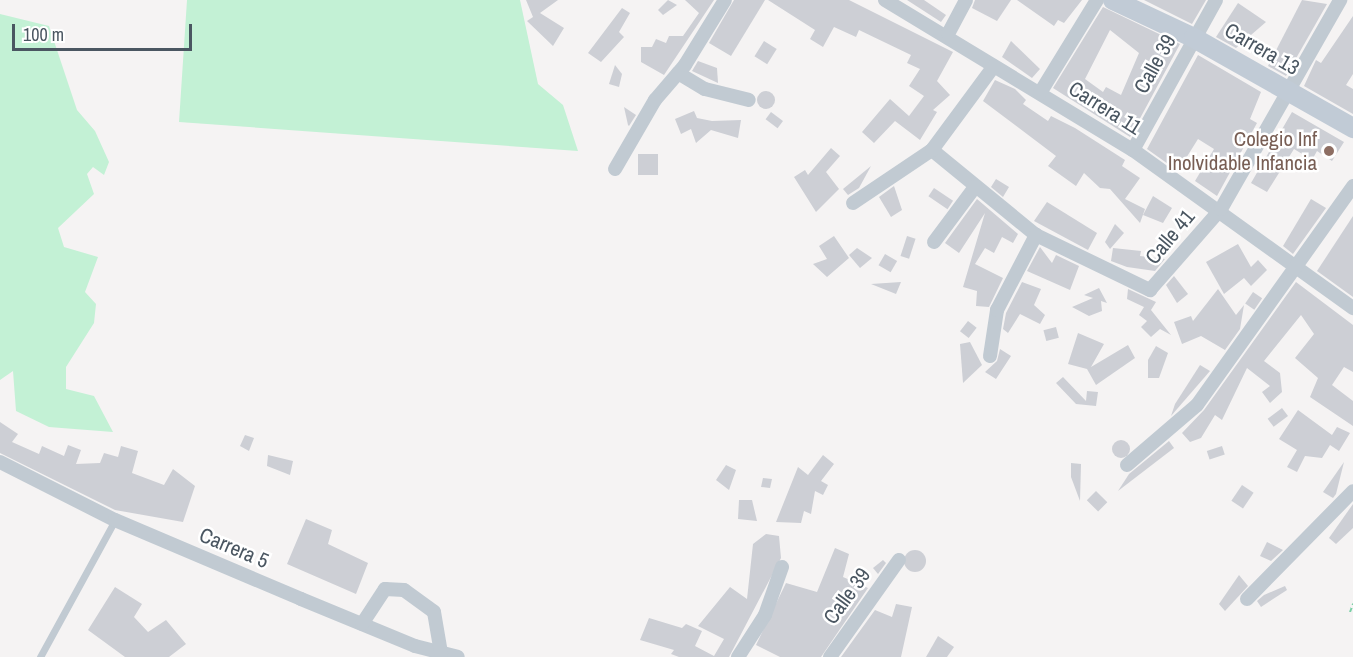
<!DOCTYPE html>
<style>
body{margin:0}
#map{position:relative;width:1353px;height:657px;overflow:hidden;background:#f5f3f3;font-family:"Archivo Narrow",sans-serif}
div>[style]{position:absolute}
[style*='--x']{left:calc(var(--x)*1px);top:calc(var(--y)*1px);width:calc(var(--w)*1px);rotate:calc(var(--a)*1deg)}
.green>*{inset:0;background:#c3f1d5}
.building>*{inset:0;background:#cdcfd5;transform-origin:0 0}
.round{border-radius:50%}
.path>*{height:2px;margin-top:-1px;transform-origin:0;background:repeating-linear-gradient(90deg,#7ad0a6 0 4.5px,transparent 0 7.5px)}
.lane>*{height:7px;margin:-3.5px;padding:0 3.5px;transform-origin:3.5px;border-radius:3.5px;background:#c1cad2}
.street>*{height:14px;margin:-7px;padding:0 7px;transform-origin:7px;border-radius:7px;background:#c1cad2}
.secondary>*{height:20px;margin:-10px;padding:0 10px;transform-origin:10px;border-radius:10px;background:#c1cbd6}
.dots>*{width:16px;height:16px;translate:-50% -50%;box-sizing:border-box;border:3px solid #fff;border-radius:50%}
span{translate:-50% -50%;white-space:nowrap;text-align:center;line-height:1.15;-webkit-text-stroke:5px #fff;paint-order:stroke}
.street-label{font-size:21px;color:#4a5661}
.education-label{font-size:21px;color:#785e54}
.right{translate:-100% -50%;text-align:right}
.scale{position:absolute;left:12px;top:24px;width:180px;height:27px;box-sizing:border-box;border:3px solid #4a5661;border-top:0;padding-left:8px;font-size:18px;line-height:21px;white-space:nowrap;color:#4a5661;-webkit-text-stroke:4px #fff;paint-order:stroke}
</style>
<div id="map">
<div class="green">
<i style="clip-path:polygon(187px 0,520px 0,538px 84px,563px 105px,578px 151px,179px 122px)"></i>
<i style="clip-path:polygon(0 14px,49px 26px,77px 110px,95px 131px,109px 162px,104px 175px,93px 167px,87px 174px,94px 194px,58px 228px,64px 247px,98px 257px,85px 292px,96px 304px,94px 323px,66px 367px,66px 389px,94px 396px,113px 432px,49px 427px,16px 411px,13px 371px,0 380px)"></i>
</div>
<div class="building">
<i style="clip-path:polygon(526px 0,558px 0,540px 13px,564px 28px,553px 46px,527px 21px,533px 17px)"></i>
<i style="clip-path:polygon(668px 0,677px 5px,663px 15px,658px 10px)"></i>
<i style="clip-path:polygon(685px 0,714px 0,664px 75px,641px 62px,641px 47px,652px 47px,656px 39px,666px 43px,669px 36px,683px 36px,699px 13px)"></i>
<i style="clip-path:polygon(734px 0,765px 0,731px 56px,709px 43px)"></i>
<i style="clip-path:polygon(768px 0,849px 0,953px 52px,937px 81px,950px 95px,933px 110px,937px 112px,920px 140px,895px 121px,874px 143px,862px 132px,890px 99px,909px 116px,924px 96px,909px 86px,920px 69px,907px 63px,911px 55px,859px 30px,856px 37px,834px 27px,823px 47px,810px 39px,815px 30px)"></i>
<i style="clip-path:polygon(907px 0,924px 0,946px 15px,941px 22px)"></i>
<i style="clip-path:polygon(975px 0,1011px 0,997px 21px,972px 8px)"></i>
<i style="clip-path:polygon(1017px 0,1082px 0,1064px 23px,1058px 20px,1054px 26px)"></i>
<i style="clip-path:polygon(1144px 0,1206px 0,1192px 24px)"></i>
<i style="clip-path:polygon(1302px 0,1327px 4px,1286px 76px,1268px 66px)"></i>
<i style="clip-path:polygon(1238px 3px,1266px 22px,1236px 48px,1216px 37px)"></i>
<i style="clip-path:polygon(evenodd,1103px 7px,1180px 44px,1130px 137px,1053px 88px,1103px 7px,1110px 30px,1139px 53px,1121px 95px,1106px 87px,1103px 92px,1085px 79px,1110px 30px)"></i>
<i style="clip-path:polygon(622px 8px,630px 13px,619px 32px,624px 37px,601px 62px,588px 53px)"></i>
<i style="clip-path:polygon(1353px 16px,1353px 74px,1346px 85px,1353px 89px,1353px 114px,1304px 86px,1316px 60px,1321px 63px)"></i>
<i style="left:764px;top:41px;width:15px;height:18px;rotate:32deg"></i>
<i style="clip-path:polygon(1011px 41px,1040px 69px,1032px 78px,1002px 57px)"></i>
<i style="clip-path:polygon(1198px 55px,1261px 92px,1250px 119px,1257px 123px,1217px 196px,1195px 181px,1214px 149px,1198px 139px,1178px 171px,1147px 149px)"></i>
<i style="clip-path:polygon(698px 61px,717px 68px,718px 83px,692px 71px)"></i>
<i style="clip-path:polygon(615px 65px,622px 74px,619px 87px,609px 84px)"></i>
<i style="clip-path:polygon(995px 80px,1015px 89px,1026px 100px,1023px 104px,1048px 121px,1051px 116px,1075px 128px,1125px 160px,1122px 166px,1140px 178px,1125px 199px,1145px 209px,1140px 223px,1110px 189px,1100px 188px,1084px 173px,1076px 186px,1048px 166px,1056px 156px,983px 101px)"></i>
<i class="round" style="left:757px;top:91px;width:18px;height:18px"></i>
<i style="clip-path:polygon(624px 107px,636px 115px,629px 126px,628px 125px)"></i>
<i style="clip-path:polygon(694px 111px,697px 118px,712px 121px,741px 120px,738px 138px,711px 130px,696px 143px,691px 129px,681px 134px,675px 119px)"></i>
<i style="left:771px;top:112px;width:15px;height:9px;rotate:37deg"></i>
<i style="clip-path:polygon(1292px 112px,1344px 142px,1332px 161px,1317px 151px,1312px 160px,1294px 149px,1267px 192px,1251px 183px)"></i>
<i style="clip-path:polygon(831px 148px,840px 156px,826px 172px,839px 189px,816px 212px,794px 177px,805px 170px,808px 175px)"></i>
<i style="left:658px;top:154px;width:21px;height:20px;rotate:90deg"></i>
<i style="clip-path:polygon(871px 166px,859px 188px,848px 195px,843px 189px)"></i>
<i style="clip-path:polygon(996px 179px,1009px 187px,1003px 197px,991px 187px)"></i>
<i style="clip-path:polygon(894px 186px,902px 210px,891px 217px,879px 197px)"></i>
<i style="left:934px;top:188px;width:23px;height:10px;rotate:34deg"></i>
<i style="clip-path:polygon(1153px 196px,1172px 208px,1163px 223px,1143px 215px)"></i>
<i style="clip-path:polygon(977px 199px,1018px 234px,1013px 243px,1002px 237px,994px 253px,985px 248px,975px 264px,1003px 278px,989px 307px,976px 306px,977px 291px,963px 287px,985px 213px,959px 253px,945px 243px)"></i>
<i style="clip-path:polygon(1311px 199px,1326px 208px,1293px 254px,1283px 246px)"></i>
<i style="clip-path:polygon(1047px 202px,1097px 233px,1088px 250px,1034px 221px)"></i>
<i style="clip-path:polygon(1353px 216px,1353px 297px,1317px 271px)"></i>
<i style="clip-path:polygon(1115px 224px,1124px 233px,1110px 249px,1105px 242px)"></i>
<i style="clip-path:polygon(834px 236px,849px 258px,827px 277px,813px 264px,827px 259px,819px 246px)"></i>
<i style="left:907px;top:236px;width:9px;height:21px;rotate:18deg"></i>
<i style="clip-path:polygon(1238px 244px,1251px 267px,1258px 260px,1267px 270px,1251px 286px,1244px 278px,1224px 294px,1206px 262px)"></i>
<i style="clip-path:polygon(1040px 247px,1052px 263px,1056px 255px,1079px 266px,1070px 290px,1027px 271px)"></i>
<i style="clip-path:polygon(857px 248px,872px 258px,860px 268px,849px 255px)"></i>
<i style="clip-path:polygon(1113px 248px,1141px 251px,1140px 256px,1165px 259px,1155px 271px,1127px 267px,1111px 261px)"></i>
<i style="left:885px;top:254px;width:14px;height:13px;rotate:30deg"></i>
<i style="clip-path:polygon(1174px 276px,1188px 294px,1177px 303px,1166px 285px)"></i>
<i style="clip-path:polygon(901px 282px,896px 294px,871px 284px)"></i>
<i style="clip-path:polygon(1022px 282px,1041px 289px,1034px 305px,1045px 315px,1040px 324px,1020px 314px,1008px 333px,1003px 329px,1006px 313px)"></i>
<i style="clip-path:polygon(1296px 282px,1353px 325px,1353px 372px,1344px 367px,1332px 385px,1353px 401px,1353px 426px,1310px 397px,1318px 378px,1295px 358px,1314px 334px,1301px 315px,1264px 361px,1280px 373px,1282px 392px,1270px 403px,1262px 392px,1270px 386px,1247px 368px,1222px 420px,1215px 415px,1201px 438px,1190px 442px,1182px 433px,1204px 410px)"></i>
<i style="clip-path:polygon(1099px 288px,1107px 303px,1101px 301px,1102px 311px,1089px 316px,1072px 307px,1093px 298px,1084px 295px)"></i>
<i style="clip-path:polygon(1128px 289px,1156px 302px,1151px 310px,1171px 335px,1160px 329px,1151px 337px,1141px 327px,1147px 321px,1139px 315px,1144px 307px,1127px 299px)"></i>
<i style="clip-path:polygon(1218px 289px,1236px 315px,1244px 305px,1240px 329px,1225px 350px,1201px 336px,1182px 344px,1174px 322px,1191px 316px,1193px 321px)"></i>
<i style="left:1253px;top:292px;width:11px;height:14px;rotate:34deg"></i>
<i style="left:968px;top:321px;width:11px;height:13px;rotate:38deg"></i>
<i style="left:1056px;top:327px;width:11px;height:13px;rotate:75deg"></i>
<i style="clip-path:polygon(1078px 333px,1104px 344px,1091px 367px,1128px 345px,1135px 358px,1096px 385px,1087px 369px,1068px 364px)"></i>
<i style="clip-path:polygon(970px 342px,982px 365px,963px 383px,960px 344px)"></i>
<i style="clip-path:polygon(1156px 346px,1168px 353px,1159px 378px,1148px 378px,1148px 360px)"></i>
<i style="clip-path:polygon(1000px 349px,1011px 356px,996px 379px,985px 372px,997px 361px)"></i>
<i style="clip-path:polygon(1200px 365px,1210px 371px,1171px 416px,1175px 404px)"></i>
<i style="clip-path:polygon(1063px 377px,1086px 401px,1087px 391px,1098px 392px,1096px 406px,1076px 404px,1056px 383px)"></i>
<i style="left:1282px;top:408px;width:10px;height:18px;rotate:53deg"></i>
<i style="clip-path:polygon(1298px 410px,1332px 435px,1337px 427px,1350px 433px,1339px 451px,1330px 445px,1322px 458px,1305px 456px,1297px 472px,1287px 467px,1297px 450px,1279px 439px)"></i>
<i style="clip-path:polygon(0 422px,18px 434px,12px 442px,39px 454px,42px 446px,64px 456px,68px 445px,81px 450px,76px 464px,100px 463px,104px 453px,118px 457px,121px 446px,138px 451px,132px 473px,164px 485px,173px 469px,195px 486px,183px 522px,115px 510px,0 453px)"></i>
<i style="clip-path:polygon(245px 435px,254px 438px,249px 451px,240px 446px)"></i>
<i class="round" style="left:1112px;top:440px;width:18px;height:18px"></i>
<i style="clip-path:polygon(1169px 441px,1174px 448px,1118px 491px,1129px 474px)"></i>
<i style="left:1222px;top:446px;width:9px;height:16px;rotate:72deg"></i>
<i style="clip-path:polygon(268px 455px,293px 461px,290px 475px,267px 466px)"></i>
<i style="clip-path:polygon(823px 455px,834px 464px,821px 481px,828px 485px,823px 495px,815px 491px,811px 514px,804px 511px,801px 523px,776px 522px,798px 467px,808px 475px)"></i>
<i style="clip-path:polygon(1344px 462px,1336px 494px,1333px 498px,1323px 492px)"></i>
<i style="clip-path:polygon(1071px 463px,1081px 464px,1080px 501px,1071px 477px)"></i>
<i style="clip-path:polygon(726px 465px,736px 470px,729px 490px,716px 480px)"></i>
<i style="clip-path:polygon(763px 478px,772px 479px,770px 488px,761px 487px)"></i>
<i style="left:1242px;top:485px;width:14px;height:19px;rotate:34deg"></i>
<i style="left:1096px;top:491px;width:16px;height:13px;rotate:45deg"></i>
<i style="clip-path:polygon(739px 500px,752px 500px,757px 521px,738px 519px)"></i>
<i style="clip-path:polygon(1353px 504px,1353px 528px,1336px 544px,1329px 538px)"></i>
<i style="clip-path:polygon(306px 519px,332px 530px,328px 544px,368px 563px,356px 594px,287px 564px)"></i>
<i style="clip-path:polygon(766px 534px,779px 536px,781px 558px,729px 657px,679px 657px,671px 654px,674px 650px,640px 640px,649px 618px,682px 628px,686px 624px,702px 631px,695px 646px,714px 656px,724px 639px,698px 626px,730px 587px,747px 599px,753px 544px)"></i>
<i style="clip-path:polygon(1267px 542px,1283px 550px,1271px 561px,1260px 556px)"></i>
<i style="clip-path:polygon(835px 548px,849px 554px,843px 577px,868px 588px,821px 657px,780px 657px,756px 645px,786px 583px,817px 592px)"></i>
<i class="round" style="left:904px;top:550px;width:22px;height:22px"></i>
<i style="clip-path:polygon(883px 560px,886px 563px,878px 574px,873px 568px)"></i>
<i style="clip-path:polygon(1239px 575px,1248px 586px,1225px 611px,1219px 604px)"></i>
<i style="clip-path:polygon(1285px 586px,1287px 590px,1261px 607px,1257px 601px,1264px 595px)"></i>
<i style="clip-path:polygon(115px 587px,142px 604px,134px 617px,148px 632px,166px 620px,186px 644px,169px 657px,125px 657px,88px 630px)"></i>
<i style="clip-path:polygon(896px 604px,912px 607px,901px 657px,841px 657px,875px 610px,892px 617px)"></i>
<i style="clip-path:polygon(938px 636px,954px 647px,947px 657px,926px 657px)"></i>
</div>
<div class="path">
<i style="--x:1350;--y:612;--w:9;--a:-69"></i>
</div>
<div class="lane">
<i style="--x:40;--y:657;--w:156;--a:-61.3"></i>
</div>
<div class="street">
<i style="--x:885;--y:0;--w:290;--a:31.2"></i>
<i style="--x:1133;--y:150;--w:271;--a:35.7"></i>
<i style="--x:948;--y:34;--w:38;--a:-62"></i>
<i style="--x:678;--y:73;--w:31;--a:31"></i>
<i style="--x:705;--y:89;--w:45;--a:14"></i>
<i style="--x:1040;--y:93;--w:109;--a:-58.5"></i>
<i style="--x:932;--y:150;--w:134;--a:39.3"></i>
<i style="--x:1036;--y:235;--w:127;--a:25.8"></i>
<i style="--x:1150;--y:290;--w:108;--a:-48.8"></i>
<i style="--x:1221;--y:209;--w:241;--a:-60.3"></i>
<i style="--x:1133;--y:150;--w:171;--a:-61"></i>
<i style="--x:615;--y:169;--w:80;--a:-59.9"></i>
<i style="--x:655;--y:100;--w:46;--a:-49.4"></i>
<i style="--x:685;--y:65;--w:76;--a:-58.4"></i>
<i style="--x:853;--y:203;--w:95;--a:-33.9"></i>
<i style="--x:932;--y:150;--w:104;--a:-53.6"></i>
<i style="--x:934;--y:242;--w:69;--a:-53.3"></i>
<i style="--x:990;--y:356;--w:47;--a:-81.3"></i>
<i style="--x:997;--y:310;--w:85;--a:-62.5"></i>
<i style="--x:0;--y:462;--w:129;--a:26.8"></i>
<i style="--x:115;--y:520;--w:202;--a:23"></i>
<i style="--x:301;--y:599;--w:123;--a:22.4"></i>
<i style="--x:415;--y:646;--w:44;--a:14.3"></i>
<i style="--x:1127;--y:465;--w:92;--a:-40.6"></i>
<i style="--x:1197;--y:405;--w:269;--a:-54.5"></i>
<i style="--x:1247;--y:599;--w:151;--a:-45.5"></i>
<i style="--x:362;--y:624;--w:42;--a:-56.7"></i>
<i style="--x:385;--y:589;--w:19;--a:3"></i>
<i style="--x:404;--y:590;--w:37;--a:36"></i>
<i style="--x:434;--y:612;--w:42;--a:80.3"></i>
<i style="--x:738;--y:657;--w:50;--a:-57.3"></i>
<i style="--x:765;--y:615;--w:51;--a:-70.5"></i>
<i style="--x:830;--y:657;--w:119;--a:-54.6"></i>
</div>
<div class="secondary">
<i style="--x:1113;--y:0;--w:89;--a:25.1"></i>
<i style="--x:1194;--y:38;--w:183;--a:29.5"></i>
</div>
<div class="dots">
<i style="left:1329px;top:151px;background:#8d6e63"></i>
</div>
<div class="street-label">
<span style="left:1262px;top:49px;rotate:30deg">Carrera 13</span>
<span style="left:1155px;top:64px;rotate:-61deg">Calle 39</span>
<span style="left:1105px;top:108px;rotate:32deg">Carrera 11</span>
<span style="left:1170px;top:237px;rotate:-50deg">Calle 41</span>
<span style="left:234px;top:548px;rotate:23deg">Carrera 5</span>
<span style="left:847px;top:596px;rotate:-54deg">Calle 39</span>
</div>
<div class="education-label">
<span class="right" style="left:1317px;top:151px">Colegio Inf<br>Inolvidable Infancia</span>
</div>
<div class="scale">100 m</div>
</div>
